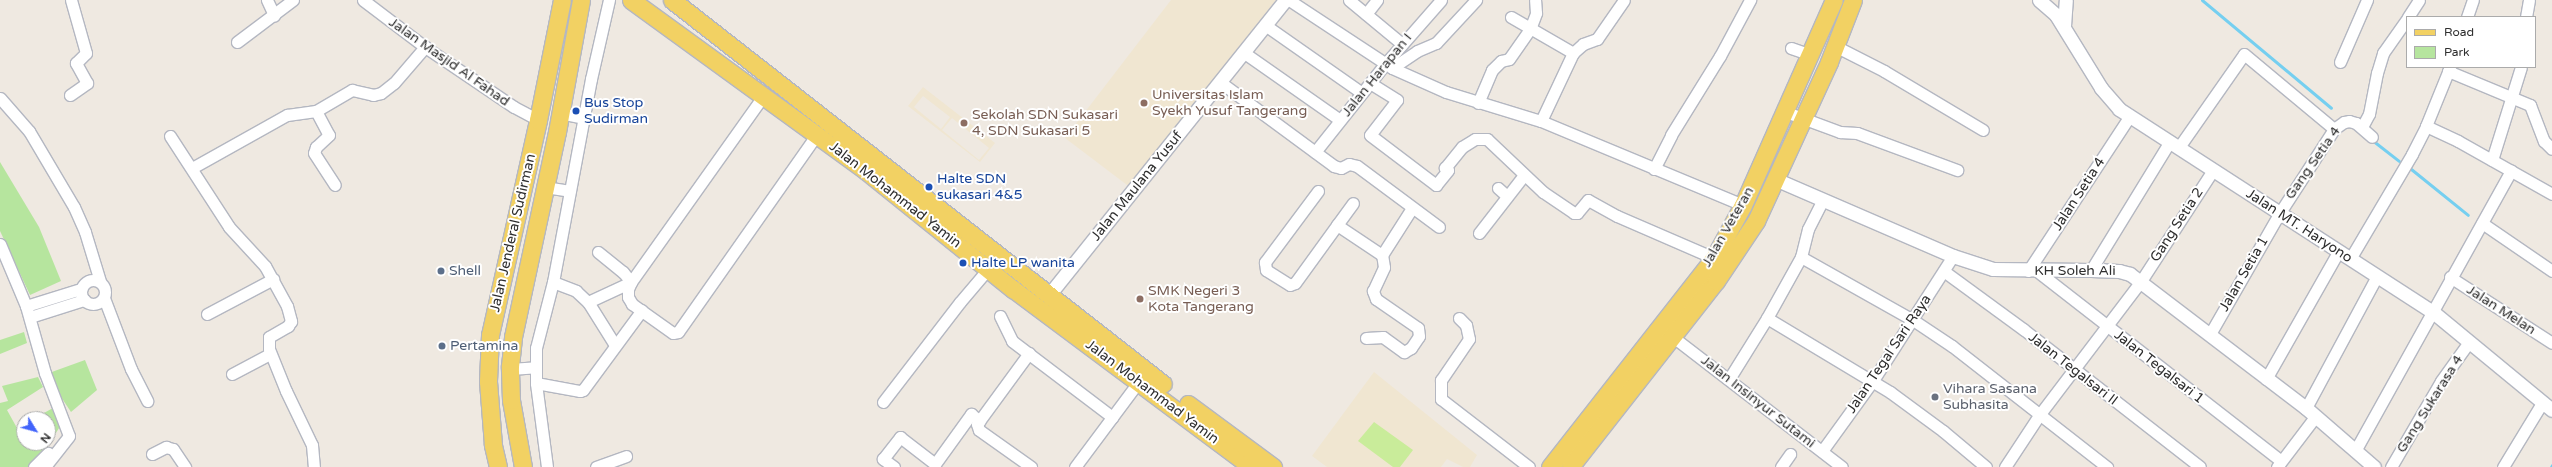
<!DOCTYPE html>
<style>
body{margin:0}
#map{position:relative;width:2552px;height:467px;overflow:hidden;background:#efe9e1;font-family:"Varela Round",sans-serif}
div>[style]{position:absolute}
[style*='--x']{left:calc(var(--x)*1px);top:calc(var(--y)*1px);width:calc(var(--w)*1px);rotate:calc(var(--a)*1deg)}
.education>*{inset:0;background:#f0e6d1}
.green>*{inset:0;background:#b6e59e}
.pitch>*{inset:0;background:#c9ec9a}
.stream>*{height:3px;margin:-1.5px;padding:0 1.5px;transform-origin:1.5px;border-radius:1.5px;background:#75cff0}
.roads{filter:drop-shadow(1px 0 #b4b7c1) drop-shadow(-1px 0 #b4b7c1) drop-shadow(0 1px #b4b7c1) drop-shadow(0 -1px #b4b7c1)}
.minor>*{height:11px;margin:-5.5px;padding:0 5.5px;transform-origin:5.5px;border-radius:5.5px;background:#fff}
.minor>.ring{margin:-5.5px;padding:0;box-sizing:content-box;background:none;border:11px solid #fff;border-radius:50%}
.tertiary>*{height:13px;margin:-6.5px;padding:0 6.5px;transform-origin:6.5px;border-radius:6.5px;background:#fff}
.primary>*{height:17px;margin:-8.5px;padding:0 8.5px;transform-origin:8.5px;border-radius:8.5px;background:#f2d163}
.dots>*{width:11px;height:11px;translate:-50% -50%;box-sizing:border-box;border:2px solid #fff;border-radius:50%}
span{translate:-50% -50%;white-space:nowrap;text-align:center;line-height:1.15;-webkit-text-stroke:4px #fff;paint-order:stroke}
.street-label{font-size:14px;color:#2e2e2e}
.education-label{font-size:14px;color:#785e54}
.left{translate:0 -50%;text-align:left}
.transit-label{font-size:14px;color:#164399}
.service-label{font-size:14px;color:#4e5e75}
.worship-label{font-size:14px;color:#5b616d}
.legend{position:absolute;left:2406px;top:16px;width:130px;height:52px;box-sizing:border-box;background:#fff;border:1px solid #ababab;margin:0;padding:5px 7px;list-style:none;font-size:12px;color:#2e2e2e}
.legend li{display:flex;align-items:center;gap:8px;height:20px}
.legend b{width:20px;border:1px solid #ababab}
.north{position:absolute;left:16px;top:411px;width:40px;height:40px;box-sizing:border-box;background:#fff;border:1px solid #ababab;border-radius:50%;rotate:127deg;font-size:11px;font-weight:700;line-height:16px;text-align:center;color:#2e2e2e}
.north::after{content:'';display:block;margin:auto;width:14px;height:18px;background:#4264fb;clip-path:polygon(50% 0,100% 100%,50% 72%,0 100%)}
</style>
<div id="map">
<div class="education">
<i style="clip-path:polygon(1171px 0,1276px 0,1131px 188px,1065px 138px)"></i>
<i style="clip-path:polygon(evenodd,923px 87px,995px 143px,980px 162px,908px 106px,923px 87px,923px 96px,950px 117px,941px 129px,914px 107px,923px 96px,923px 87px,952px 118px,989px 148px,979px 160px,942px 130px,952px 118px)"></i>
<i style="clip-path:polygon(1374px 372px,1477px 455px,1470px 467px,1463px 467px,1447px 459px,1441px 467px,1327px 467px,1312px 456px)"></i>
</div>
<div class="green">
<i style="clip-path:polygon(0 162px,39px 227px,61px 281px,30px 295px,0 231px)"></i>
<i style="clip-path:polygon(24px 332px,27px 343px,0 354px,0 340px)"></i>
<i style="clip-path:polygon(85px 360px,97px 390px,71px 412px,55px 388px,49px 373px)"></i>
<i style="clip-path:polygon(38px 377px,43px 387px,7px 410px,17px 428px,24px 424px,24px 443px,48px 443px,48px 419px,33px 419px,53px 408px,61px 425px,41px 456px,29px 467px,0 467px,0 403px,8px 401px,2px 386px)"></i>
</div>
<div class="pitch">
<i style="clip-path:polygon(1374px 422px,1413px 450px,1400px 467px,1393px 467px,1358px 441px)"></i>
</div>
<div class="stream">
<i style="--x:2202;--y:0;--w:168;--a:39.9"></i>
<i style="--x:2372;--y:140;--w:34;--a:38"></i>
<i style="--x:2411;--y:169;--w:73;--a:38.9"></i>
<i style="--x:2551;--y:467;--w:2;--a:-63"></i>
</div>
<div class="roads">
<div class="minor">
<i style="--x:267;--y:0;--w:17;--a:65"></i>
<i style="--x:363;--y:0;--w:78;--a:37.2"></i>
<i style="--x:425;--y:47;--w:107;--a:34"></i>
<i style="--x:514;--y:107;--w:27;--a:28"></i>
<i style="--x:1289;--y:0;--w:123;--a:33.4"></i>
<i style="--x:1392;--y:68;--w:59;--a:24"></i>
<i style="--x:1446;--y:92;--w:99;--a:17"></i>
<i style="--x:1541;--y:121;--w:219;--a:22.6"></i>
<i style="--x:1349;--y:0;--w:69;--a:39.7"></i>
<i style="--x:1366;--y:14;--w:18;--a:-52"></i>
<i style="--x:1511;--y:17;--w:72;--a:30.1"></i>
<i style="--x:2408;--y:17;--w:20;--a:-57"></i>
<i style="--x:2467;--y:17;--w:18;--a:-71"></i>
<i style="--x:2526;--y:17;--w:17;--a:-80"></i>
<i style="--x:1265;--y:25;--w:118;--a:35"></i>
<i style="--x:237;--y:42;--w:70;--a:-36.9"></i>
<i style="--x:1835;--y:46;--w:55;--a:27"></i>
<i style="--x:1884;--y:71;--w:115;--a:30.8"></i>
<i style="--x:1791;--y:48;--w:21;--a:19"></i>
<i style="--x:1243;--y:52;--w:118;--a:35"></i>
<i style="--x:2340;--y:62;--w:68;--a:-66.5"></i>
<i style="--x:1392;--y:68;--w:30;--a:-34"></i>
<i style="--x:1417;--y:51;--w:21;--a:-23"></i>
<i style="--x:1436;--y:43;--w:59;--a:-47.1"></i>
<i style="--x:2448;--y:71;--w:89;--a:22.5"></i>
<i style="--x:2530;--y:105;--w:39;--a:69"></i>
<i style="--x:2544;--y:141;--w:11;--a:45"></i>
<i style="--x:1220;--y:82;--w:142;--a:36.4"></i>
<i style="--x:1334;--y:166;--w:7;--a:16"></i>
<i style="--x:1341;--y:168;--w:9;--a:-27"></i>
<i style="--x:1349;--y:164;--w:8;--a:14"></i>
<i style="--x:1357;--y:166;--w:102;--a:36.6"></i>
<i style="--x:1370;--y:83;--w:32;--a:32"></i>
<i style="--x:1397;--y:100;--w:44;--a:127.6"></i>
<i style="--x:1370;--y:135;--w:83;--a:37.1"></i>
<i style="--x:1436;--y:185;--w:19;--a:-51"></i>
<i style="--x:1448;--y:170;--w:4;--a:-146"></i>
<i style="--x:1445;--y:168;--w:27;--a:-51"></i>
<i style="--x:1462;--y:147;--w:15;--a:-32"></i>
<i style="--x:1475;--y:139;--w:12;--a:0"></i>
<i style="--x:1487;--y:139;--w:77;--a:43.4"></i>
<i style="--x:1543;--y:192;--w:37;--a:34"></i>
<i style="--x:1574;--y:213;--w:3;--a:0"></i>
<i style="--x:1577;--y:213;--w:17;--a:-50"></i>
<i style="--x:1588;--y:200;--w:33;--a:29"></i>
<i style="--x:1617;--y:216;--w:106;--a:23.4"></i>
<i style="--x:70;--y:95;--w:21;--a:-35"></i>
<i style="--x:87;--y:83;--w:23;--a:-119"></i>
<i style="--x:76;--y:63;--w:14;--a:-45"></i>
<i style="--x:86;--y:53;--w:55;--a:-105.8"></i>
<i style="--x:0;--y:98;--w:44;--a:48.7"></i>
<i style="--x:29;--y:131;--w:88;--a:59.4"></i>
<i style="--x:74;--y:207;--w:27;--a:66"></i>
<i style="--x:85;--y:232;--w:51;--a:73"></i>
<i style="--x:1478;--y:103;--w:36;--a:-67"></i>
<i style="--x:1492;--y:70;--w:13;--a:-45"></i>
<i style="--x:1501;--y:61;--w:8;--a:-14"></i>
<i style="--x:1509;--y:59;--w:37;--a:-55"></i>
<i style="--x:1530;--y:29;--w:17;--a:-69"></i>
<i style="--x:1536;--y:13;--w:13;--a:-94"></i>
<i style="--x:316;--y:111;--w:27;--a:62"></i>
<i style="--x:329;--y:135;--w:18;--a:137"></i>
<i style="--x:316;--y:147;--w:6;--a:108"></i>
<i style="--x:314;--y:153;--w:38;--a:57"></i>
<i style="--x:1786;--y:112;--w:58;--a:20.3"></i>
<i style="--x:1840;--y:132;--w:17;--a:3"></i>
<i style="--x:1857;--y:133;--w:107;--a:20.3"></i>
<i style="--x:560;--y:113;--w:25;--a:12"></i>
<i style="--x:1541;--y:121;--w:75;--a:-64.8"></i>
<i style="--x:1573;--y:53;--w:13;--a:-42"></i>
<i style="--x:1583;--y:44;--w:15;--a:-20"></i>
<i style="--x:1597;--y:39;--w:47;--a:-55.3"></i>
<i style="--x:2426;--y:126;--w:35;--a:25"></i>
<i style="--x:2458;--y:141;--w:108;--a:29.4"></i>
<i style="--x:2362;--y:127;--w:15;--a:-62"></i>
<i style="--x:2369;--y:114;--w:42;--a:-79"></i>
<i style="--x:2377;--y:73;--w:21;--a:-73"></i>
<i style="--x:2383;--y:53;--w:42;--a:-54.8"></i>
<i style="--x:170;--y:136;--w:108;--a:57"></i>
<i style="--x:229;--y:227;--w:53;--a:47.3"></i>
<i style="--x:265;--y:266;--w:46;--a:61.2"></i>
<i style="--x:287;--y:306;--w:16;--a:75"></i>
<i style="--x:291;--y:321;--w:6;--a:121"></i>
<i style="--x:288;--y:326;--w:22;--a:150"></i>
<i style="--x:269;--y:337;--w:12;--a:90"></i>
<i style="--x:269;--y:349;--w:45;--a:68"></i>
<i style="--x:286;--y:391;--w:60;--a:64.3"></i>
<i style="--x:312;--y:445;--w:22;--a:85"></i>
<i style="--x:2179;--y:147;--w:113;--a:-55"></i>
<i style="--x:2244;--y:54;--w:117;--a:39.8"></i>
<i style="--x:1315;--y:152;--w:112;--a:-51.5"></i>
<i style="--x:1385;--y:64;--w:85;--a:-48.8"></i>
<i style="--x:2492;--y:160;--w:97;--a:-72.7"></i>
<i style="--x:192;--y:168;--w:109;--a:-29.2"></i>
<i style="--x:287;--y:115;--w:29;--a:-8"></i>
<i style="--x:316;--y:111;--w:42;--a:-30.3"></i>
<i style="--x:352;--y:90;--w:22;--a:13"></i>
<i style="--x:373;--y:95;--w:8;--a:-14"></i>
<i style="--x:381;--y:93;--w:16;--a:-38"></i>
<i style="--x:394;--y:83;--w:48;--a:-49.3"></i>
<i style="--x:1654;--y:169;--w:38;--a:-63"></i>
<i style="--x:1671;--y:135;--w:93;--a:-58.2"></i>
<i style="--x:1720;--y:56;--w:64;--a:-61.8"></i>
<i style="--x:545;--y:187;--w:25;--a:9"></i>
<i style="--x:1498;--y:188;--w:12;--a:42"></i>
<i style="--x:1318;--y:191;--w:89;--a:126.7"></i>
<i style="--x:1265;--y:262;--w:8;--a:83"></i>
<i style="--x:1266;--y:270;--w:28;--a:32"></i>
<i style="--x:1290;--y:285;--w:5;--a:-22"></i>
<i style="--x:1295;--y:283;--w:72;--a:-54.1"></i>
<i style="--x:1337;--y:225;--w:54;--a:33.7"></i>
<i style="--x:2482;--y:223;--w:85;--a:34.4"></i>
<i style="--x:1337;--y:225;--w:27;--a:-54"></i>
<i style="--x:1479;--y:233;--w:73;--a:-52.2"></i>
<i style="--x:0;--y:244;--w:67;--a:67.2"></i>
<i style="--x:26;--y:306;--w:70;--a:74.2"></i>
<i style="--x:45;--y:373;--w:67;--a:69.1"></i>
<i style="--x:69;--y:436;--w:39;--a:128"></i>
<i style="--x:598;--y:252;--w:32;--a:39"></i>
<i style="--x:623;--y:272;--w:13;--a:51"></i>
<i style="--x:631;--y:282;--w:229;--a:-54.6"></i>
<i style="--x:1801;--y:257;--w:129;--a:29.4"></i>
<i style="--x:1913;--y:320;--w:47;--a:33.7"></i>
<i style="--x:1952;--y:346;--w:197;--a:38"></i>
<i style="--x:2350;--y:259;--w:122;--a:-59.4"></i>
<i style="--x:2412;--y:154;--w:31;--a:-63"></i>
<i style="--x:2426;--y:126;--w:64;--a:-67.9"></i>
<i style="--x:2091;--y:270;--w:151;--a:-58.5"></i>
<i style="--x:2028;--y:271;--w:186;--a:-56.7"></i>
<i style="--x:2037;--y:271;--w:309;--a:37.9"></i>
<i style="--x:1945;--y:272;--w:97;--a:36.2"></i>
<i style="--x:2023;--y:329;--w:224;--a:37.9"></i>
<i style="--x:2450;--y:277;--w:121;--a:32.9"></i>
<i class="ring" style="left:81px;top:280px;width:13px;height:13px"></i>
<i style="--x:553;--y:282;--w:25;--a:21"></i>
<i style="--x:576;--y:291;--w:16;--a:43"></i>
<i style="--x:588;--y:302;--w:51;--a:57.9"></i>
<i style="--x:631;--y:282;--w:8;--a:113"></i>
<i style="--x:628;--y:289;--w:8;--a:90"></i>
<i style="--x:628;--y:297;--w:8;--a:60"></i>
<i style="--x:632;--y:304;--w:50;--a:35.3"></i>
<i style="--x:673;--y:333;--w:5;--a:-11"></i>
<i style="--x:678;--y:332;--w:242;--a:-54.9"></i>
<i style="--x:104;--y:298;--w:76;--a:69.2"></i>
<i style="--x:131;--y:369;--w:36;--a:63"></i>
<i style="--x:588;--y:302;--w:47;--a:-24.9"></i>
<i style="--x:26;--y:306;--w:58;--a:-17.2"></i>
<i style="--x:207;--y:314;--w:75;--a:-27.9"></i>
<i style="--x:1000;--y:316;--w:28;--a:64"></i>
<i style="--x:1012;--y:341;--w:126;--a:37.2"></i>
<i style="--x:30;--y:317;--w:57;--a:-17.5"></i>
<i style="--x:1459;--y:318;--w:10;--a:45"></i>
<i style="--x:1466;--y:325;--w:14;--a:78"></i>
<i style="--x:1469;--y:339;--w:50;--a:124.3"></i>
<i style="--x:1441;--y:380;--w:19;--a:90"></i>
<i style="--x:1441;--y:399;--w:111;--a:37.7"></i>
<i style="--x:1767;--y:318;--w:144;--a:31"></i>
<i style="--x:1890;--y:392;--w:66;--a:36.3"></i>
<i style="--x:1943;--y:431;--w:56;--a:39.9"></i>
<i style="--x:2210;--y:334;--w:138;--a:-60.1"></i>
<i style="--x:2279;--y:214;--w:101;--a:-57.1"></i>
<i style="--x:2334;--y:129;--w:12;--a:-35"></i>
<i style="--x:2344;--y:122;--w:5;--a:-11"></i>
<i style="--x:2349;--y:121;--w:7;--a:16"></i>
<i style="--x:2356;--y:123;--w:21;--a:41"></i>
<i style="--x:1673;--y:337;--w:213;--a:37.6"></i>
<i style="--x:1366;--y:338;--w:17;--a:-3"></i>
<i style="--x:1383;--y:337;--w:26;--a:36"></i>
<i style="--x:1404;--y:352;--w:8;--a:-30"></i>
<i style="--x:1411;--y:348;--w:14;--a:-56"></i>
<i style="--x:1419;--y:336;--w:8;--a:-97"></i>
<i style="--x:1418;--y:328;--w:51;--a:-145.4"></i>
<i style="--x:1376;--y:299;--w:9;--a:-111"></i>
<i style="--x:1373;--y:291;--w:26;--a:-65"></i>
<i style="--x:1384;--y:267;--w:12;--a:-99"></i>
<i style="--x:1382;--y:255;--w:56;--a:-57.4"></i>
<i style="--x:1029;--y:353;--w:88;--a:126.2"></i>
<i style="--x:977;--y:424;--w:6;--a:72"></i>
<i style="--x:979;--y:430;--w:64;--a:35.4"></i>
<i style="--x:510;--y:369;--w:26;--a:-4"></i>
<i style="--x:232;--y:374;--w:43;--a:-27.8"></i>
<i style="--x:1729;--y:379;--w:72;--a:-58.1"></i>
<i style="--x:1767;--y:318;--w:70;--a:-60.9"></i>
<i style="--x:1801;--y:257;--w:29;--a:-76"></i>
<i style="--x:1808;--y:229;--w:33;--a:-63"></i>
<i style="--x:2266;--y:379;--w:146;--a:-60.4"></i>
<i style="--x:536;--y:383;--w:45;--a:10.3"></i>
<i style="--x:580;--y:391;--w:3;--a:-18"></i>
<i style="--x:583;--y:390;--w:99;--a:-53.6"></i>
<i style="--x:883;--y:402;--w:126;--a:-52.4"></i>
<i style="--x:960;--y:302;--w:43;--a:-49.7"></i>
<i style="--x:2306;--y:408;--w:150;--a:-61.7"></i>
<i style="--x:1822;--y:451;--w:85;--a:-54.1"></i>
<i style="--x:1872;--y:382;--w:150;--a:-57.3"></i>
<i style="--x:2355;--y:451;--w:321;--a:-60.9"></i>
<i style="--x:152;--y:454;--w:16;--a:-27"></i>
<i style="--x:166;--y:447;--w:7;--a:16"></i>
<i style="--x:173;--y:449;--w:22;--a:56"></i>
<i style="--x:34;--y:467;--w:20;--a:-45"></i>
<i style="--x:547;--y:467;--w:85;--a:-97.5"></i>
<i style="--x:536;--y:383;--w:35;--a:-90"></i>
<i style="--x:536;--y:348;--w:68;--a:-75.6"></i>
<i style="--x:553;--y:282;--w:207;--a:-79.4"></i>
<i style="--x:591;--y:79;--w:81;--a:-77.2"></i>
<i style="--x:596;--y:467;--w:32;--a:-20"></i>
<i style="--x:894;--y:467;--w:14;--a:-144"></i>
<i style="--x:883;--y:459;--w:28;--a:-52"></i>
<i style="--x:900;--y:437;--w:44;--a:37.6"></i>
<i style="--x:935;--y:464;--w:62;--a:-54.2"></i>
<i style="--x:971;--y:414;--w:11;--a:38"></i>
<i style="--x:1075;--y:467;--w:107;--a:-53.3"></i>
<i style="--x:1781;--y:467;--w:16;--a:-55"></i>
<i style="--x:2005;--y:467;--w:64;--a:-56.6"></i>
<i style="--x:2040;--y:414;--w:167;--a:-52.8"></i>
<i style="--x:2141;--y:281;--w:132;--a:-57"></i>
<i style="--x:2277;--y:467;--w:63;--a:-52.8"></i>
<i style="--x:2391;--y:467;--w:99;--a:-59.8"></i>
<i style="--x:2441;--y:381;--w:48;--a:-54.3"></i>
<i style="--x:2503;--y:467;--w:75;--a:-58.6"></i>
</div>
<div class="tertiary">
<i style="--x:2039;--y:0;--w:23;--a:41"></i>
<i style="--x:2056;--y:15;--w:86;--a:58.3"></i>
<i style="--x:2101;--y:88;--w:28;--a:49"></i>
<i style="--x:2119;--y:109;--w:374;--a:32.9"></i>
<i style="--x:2433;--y:312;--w:154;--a:39.5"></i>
<i style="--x:2064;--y:26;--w:26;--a:-86"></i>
<i style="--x:1775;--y:179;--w:194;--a:23.4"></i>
<i style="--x:1953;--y:256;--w:42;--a:18"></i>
<i style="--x:1993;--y:269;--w:98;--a:0.6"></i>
<i style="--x:2091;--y:270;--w:28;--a:2"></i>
<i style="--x:2119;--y:271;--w:11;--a:15"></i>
<i style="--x:2130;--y:274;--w:221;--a:37.3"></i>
<i style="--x:2306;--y:408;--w:90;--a:40.9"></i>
<i style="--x:1048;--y:296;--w:379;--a:-51.3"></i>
</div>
<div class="primary">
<i style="--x:631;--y:0;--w:291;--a:36"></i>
<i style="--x:866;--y:171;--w:189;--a:38.8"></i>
<i style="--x:1013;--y:289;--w:298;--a:36.7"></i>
<i style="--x:672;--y:0;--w:623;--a:38.03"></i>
<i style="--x:1188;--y:404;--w:106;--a:36.5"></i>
<i style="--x:498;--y:467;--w:23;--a:-103"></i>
<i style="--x:493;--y:445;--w:64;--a:-94.5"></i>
<i style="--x:488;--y:381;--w:46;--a:-87.5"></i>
<i style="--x:490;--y:335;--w:220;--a:-77.4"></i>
<i style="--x:538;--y:120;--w:122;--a:-78.7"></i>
<i style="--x:523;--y:467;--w:68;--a:-100.2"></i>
<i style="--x:511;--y:400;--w:34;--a:-92"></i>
<i style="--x:510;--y:366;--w:29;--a:-84"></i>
<i style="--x:513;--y:337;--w:210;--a:-77.9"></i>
<i style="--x:557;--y:132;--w:134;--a:-79.7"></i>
<i style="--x:1550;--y:467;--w:266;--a:-51.9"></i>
<i style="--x:1714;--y:258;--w:60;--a:-61.3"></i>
<i style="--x:1743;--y:205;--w:224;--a:-66.1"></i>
<i style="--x:1570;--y:467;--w:236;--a:-51.9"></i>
<i style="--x:1716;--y:281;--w:72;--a:-56.3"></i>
<i style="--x:1756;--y:221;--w:175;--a:-65.3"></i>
<i style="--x:1829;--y:62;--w:66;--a:-68.8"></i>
</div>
</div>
<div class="dots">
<i style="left:1144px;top:103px;background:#8d6e63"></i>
<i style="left:576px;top:111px;background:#1a4fb4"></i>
<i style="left:964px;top:123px;background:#8d6e63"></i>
<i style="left:929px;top:187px;background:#1a4fb4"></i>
<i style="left:963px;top:263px;background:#1a4fb4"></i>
<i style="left:441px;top:271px;background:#5c6f8a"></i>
<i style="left:1140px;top:299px;background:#8d6e63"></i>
<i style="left:442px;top:346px;background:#5c6f8a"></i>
<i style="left:1935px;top:397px;background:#6b7280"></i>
</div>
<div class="street-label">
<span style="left:449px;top:62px;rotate:35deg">Jalan Masjid Al Fahad</span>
<span style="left:1377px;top:75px;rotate:-51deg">Jalan Harapan I</span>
<span style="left:2313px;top:163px;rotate:-55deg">Gang Setia 4</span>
<span style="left:1137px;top:186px;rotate:-51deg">Jalan Maulana Yusuf</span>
<span style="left:2079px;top:194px;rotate:-57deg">Jalan Setia 4</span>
<span style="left:895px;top:195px;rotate:38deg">Jalan Mohammad Yamin</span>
<span style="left:2177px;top:225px;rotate:-57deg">Gang Setia 2</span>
<span style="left:2299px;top:226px;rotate:33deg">Jalan MT. Haryono</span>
<span style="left:1728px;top:227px;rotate:-60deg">Jalan Veteran</span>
<span style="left:513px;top:233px;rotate:-77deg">Jalan Jenderal Sudirman</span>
<span style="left:2075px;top:271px">KH Soleh Ali</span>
<span style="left:2244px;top:274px;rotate:-60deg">Jalan Setia 1</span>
<span style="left:2501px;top:310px;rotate:33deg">Jalan Melan</span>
<span style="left:1889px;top:354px;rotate:-56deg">Jalan Tegal Sari Raya</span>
<span style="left:2159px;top:367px;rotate:38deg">Jalan Tegalsari 1</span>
<span style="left:2073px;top:369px;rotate:38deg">Jalan Tegalsari II</span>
<span style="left:1152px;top:392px;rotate:37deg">Jalan Mohammad Yamin</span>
<span style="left:1758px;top:402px;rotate:38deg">Jalan Insinyur Sutami</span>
<span style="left:2430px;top:404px;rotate:-58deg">Gang Sukarasa 4</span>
</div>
<div class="education-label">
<span class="left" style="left:1152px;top:103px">Universitas Islam<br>Syekh Yusuf Tangerang</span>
<span class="left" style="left:972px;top:123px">Sekolah SDN Sukasari<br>4, SDN Sukasari 5</span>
<span class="left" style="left:1148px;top:299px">SMK Negeri 3<br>Kota Tangerang</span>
</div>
<div class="transit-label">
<span class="left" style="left:584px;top:111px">Bus Stop<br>Sudirman</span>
<span class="left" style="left:937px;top:187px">Halte SDN<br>sukasari 4&amp;5</span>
<span class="left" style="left:971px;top:263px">Halte LP wanita</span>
</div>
<div class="service-label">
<span class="left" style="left:449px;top:271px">Shell</span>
<span class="left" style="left:450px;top:346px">Pertamina</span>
</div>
<div class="worship-label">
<span class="left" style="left:1943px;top:397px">Vihara Sasana<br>Subhasita</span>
</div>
<ul class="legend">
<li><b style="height:5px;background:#f2d163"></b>Road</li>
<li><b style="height:11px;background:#b6e59e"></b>Park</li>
</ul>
<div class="north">N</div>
</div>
